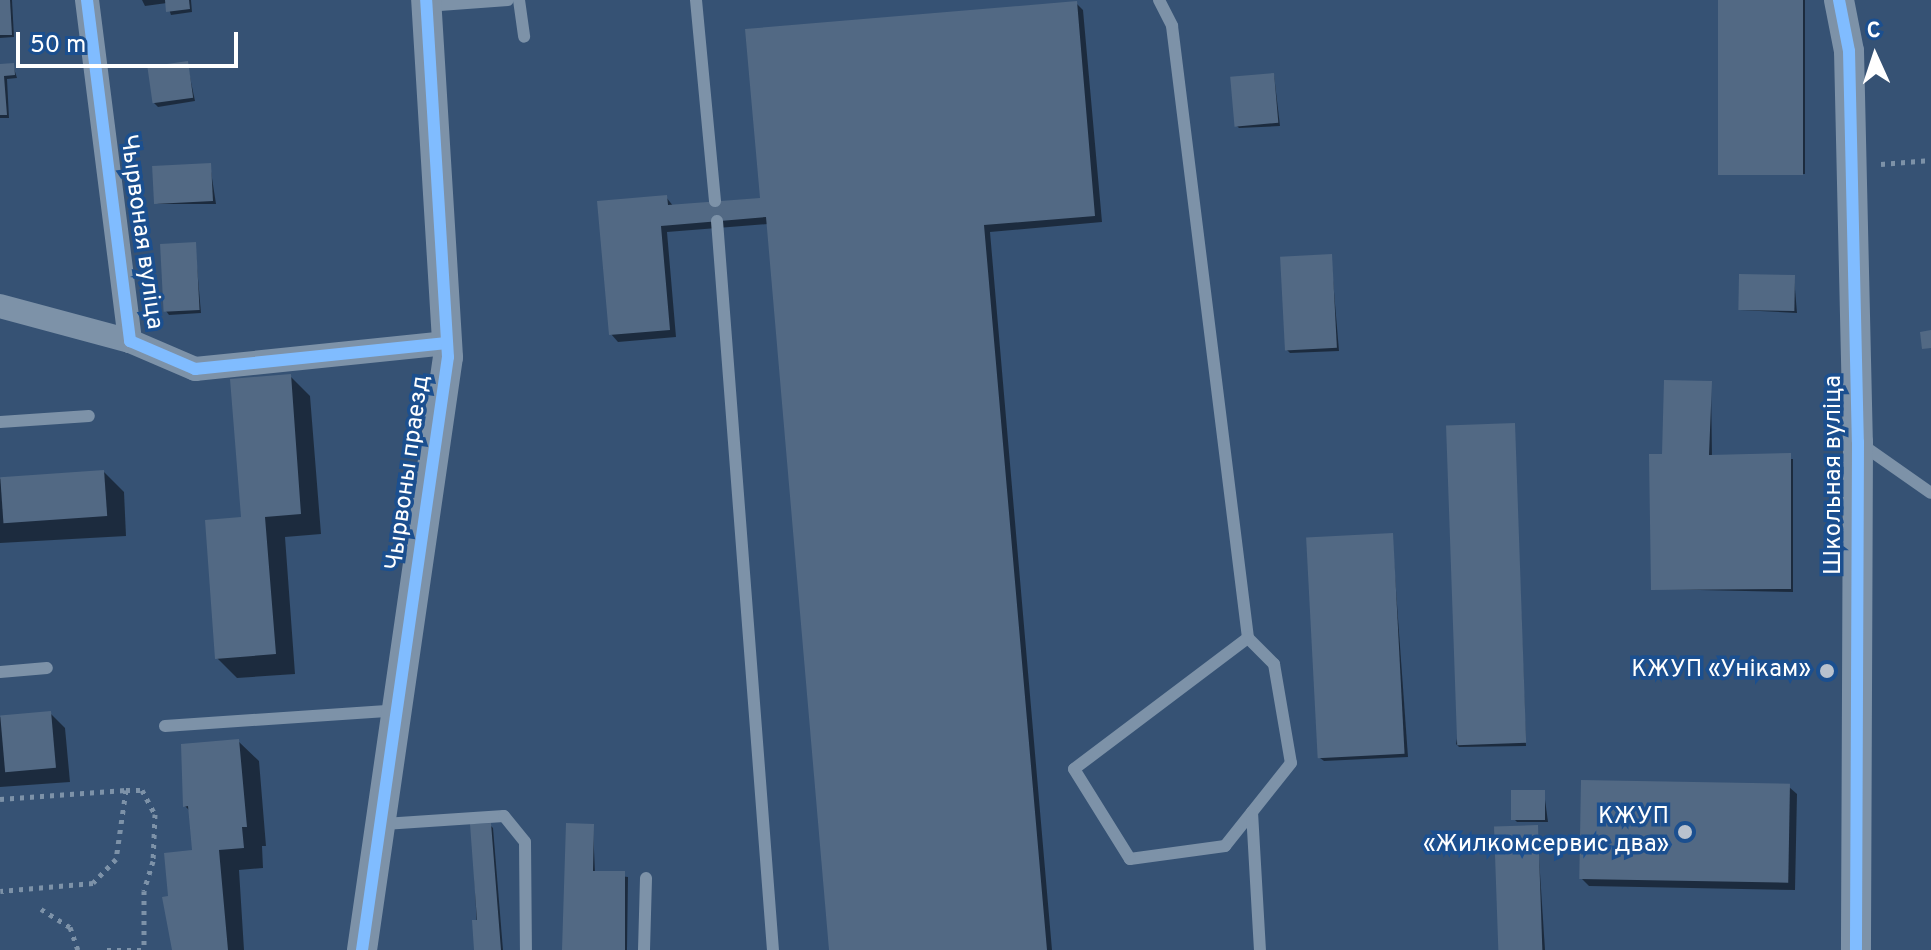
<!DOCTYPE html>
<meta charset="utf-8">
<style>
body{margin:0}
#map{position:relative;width:1931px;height:950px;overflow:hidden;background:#365274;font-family:Overpass,sans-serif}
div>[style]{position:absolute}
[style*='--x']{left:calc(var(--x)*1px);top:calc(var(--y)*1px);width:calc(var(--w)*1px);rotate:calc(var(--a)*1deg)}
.shadow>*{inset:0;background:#0007;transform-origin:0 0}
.building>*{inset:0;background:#526984;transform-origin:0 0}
.path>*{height:5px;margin-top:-2.5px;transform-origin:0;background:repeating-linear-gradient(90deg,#7d92a8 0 4px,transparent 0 10px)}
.service>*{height:12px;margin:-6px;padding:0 6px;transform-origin:6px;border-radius:6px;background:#7d92a8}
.minor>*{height:24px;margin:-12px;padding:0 12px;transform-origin:12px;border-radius:12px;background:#7d92a8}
.tertiary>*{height:30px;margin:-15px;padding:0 15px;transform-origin:15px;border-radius:15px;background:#7d92a8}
.cycleway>*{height:12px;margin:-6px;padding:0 6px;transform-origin:6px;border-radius:6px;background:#80bcff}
.dots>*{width:22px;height:22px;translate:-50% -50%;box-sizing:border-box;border:4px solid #1b4f8f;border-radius:50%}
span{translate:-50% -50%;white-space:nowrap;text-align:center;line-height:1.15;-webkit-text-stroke:7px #1b4f8f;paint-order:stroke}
.street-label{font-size:24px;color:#fff}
.poi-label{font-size:24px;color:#fff}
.right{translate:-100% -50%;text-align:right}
.north{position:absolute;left:1835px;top:16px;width:80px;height:80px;-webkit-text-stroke:6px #1b4f8f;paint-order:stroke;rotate:357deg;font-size:22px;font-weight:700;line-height:32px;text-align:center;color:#fff}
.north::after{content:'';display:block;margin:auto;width:28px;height:36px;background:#fff;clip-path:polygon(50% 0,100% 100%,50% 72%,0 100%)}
.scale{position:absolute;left:16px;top:32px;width:222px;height:36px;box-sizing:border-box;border:4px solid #fff;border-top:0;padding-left:10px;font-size:24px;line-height:28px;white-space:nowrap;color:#fff;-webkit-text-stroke:6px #1b4f8f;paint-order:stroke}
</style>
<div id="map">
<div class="shadow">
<i style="clip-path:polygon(0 0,12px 0,14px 37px,0 38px)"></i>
<i style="clip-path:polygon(142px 0,191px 0,192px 12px,171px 15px,167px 3px,145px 6px)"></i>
<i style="left:1720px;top:0;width:85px;height:174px"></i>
<i style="clip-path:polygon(1076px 3px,1083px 10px,1102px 222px,990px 232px,1052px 950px,831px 950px,768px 224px,667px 232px,676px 337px,618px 342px,611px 334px,666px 197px,674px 207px,762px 199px)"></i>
<i style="clip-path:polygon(187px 63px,195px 101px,158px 107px,154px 103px)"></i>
<i style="clip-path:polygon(13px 65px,17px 78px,7px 79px,9px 118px,0 118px,0 66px)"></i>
<i style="clip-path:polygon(1274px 75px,1280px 126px,1239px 128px,1236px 125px)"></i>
<i style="clip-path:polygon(210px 165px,216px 204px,157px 204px)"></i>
<i style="clip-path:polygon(195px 244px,201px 313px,169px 315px,166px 311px)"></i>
<i style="clip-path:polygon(1331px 256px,1339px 351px,1290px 353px,1287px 350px)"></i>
<i style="clip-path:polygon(1794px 277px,1797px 313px,1740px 310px)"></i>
<i style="clip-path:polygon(290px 376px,310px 396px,321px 534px,285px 537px,295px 674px,237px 678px,217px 658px,243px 519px)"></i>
<i style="clip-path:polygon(1711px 383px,1712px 457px,1793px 459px,1793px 592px,1653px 589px,1664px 456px)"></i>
<i style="clip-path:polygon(1514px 425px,1526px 746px,1459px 747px,1456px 744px)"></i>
<i style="clip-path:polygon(104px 472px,124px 492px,126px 536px,0 543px,0 479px)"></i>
<i style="clip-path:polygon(1392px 535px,1408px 757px,1324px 761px,1320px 758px)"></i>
<i style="clip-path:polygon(50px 713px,65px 728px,70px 782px,0 787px,0 717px)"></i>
<i style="clip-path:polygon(238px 741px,259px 761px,266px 846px,262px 846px,263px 868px,239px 870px,244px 950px,173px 950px,170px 898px,194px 852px,190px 811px,185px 806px)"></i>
<i style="clip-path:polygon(1789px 787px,1797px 794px,1795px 890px,1589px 886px,1581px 878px)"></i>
<i style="clip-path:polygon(1544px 792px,1548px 822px,1517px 822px,1514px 819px)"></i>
<i style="clip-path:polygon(490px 825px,493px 828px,503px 950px,478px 950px,472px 826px)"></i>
<i style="clip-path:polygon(593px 826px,595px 873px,628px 877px,627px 950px,564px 950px)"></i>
<i style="clip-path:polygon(1537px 827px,1545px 950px,1501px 950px)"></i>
</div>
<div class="building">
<i style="clip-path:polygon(0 0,10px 0,12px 35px,0 35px)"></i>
<i style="clip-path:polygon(165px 0,189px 0,190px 9px,166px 12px)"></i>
<i style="left:1718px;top:0;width:85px;height:175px"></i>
<i style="clip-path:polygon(1077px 1px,1095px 216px,984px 225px,1047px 950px,829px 950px,766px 217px,661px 226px,670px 330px,609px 335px,597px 201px,667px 195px,668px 205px,760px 198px,745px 29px)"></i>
<i style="left:188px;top:61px;width:37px;height:41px;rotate:82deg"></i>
<i style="clip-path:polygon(14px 63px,15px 75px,4px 76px,7px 115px,0 115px,0 64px)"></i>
<i style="left:1274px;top:73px;width:50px;height:44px;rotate:85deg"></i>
<i style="left:211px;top:163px;width:38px;height:59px;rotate:87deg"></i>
<i style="left:196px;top:242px;width:68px;height:36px;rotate:87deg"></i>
<i style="left:1332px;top:254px;width:94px;height:52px;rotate:87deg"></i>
<i style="left:1739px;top:274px;width:56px;height:36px;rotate:1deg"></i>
<i style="clip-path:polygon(1931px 330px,1931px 348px,1922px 349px,1920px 332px)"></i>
<i style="clip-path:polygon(291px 374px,301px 514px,265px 517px,276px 654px,215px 659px,205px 520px,241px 517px,230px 379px)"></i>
<i style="clip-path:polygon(1664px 380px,1712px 381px,1709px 455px,1791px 453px,1791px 589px,1651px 590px,1649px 454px,1662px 454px)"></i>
<i style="left:1515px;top:423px;width:320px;height:69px;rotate:88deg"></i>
<i style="left:104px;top:470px;width:46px;height:104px;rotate:86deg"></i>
<i style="left:1393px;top:533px;width:221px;height:87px;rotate:87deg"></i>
<i style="left:51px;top:711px;width:57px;height:51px;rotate:85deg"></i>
<i style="clip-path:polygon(239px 739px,247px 827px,242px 827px,244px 848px,219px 850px,228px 950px,172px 950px,162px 897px,168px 896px,164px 853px,192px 850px,188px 806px,183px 807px,181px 744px)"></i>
<i style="left:1581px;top:780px;width:209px;height:99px;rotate:1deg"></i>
<i style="left:1511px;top:790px;width:34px;height:30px"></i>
<i style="clip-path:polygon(491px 823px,501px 950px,474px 950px,472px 920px,477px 920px,470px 824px)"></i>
<i style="clip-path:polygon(566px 823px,594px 824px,593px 871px,625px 871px,625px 950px,562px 950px)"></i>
<i style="left:1538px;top:825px;width:125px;height:44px;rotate:88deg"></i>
</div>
<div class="path">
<i style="--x:1881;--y:164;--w:50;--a:-4.6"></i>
<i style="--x:126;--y:790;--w:16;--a:0"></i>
<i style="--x:142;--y:790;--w:27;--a:62"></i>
<i style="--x:155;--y:814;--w:47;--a:92.4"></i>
<i style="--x:153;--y:861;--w:31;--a:107"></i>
<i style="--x:144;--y:891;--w:57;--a:90"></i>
<i style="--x:0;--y:799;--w:126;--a:-4.1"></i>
<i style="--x:126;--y:790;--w:70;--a:98.2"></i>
<i style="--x:116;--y:859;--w:33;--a:134"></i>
<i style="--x:93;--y:883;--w:93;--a:175.1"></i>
<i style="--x:41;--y:909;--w:34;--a:32"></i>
<i style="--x:70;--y:927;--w:24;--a:71"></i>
<i style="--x:107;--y:950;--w:37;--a:0"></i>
</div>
<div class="service">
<i style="--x:519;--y:0;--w:37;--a:82"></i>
<i style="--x:696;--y:0;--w:202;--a:84.6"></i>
<i style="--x:1159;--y:0;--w:29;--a:63"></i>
<i style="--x:1172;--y:26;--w:617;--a:82.92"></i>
<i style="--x:1248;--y:638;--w:37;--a:45"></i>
<i style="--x:1274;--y:664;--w:100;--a:80.3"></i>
<i style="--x:1291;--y:763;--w:106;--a:128.5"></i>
<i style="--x:1225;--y:846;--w:96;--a:172.2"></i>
<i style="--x:1130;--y:859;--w:106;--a:-121.9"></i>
<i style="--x:1074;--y:769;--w:218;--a:-37"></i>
<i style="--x:426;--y:6;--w:82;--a:-4.2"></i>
<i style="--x:717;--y:221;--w:731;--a:85.61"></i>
<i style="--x:0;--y:422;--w:89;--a:-3.9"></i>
<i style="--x:1861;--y:444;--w:85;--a:35"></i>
<i style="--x:0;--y:672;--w:47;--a:-4.9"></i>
<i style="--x:165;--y:726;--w:233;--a:-3.9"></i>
<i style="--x:1252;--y:812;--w:138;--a:86.7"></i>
<i style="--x:384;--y:824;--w:120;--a:-3.8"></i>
<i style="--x:504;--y:816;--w:33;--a:51"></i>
<i style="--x:525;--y:842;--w:108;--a:89.5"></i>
<i style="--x:644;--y:950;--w:72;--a:-88.4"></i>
</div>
<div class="minor">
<i style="--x:87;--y:0;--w:344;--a:82.8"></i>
<i style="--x:130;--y:341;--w:71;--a:23.3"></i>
<i style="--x:195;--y:369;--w:253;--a:-5.9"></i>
<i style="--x:0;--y:306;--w:135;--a:15.1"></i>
</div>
<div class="tertiary">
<i style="--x:1839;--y:0;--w:52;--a:78.9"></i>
<i style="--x:1849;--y:51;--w:391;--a:88.7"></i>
<i style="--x:1858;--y:442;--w:508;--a:90.23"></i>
<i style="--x:362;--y:950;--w:599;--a:-81.75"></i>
<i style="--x:448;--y:357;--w:358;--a:-93.5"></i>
</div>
<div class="cycleway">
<i style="--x:87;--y:0;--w:344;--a:82.8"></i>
<i style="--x:130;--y:341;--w:71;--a:23.3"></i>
<i style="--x:195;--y:369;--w:253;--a:-5.9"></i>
<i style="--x:1839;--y:0;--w:52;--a:78.9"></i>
<i style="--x:1849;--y:51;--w:391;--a:88.7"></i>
<i style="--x:1858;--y:442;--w:508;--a:90.23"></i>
<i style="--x:362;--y:950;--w:599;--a:-81.75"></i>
<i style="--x:448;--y:357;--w:358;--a:-93.5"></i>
</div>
<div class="dots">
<i style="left:1827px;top:671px;background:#b9c2ce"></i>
<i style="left:1685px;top:832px;background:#b9c2ce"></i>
</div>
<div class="street-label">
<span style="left:140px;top:232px;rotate:82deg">Чырвоная вуліца</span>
<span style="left:409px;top:473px;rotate:-82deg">Чырвоны праезд</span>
<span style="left:1835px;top:475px;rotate:-90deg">Школьная вуліца</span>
</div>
<div class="poi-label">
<span class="right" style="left:1811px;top:671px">КЖУП «Унікам»</span>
<span class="right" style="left:1669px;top:832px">КЖУП<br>«Жилкомсервис два»</span>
</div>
<div class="north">С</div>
<div class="scale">50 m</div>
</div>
